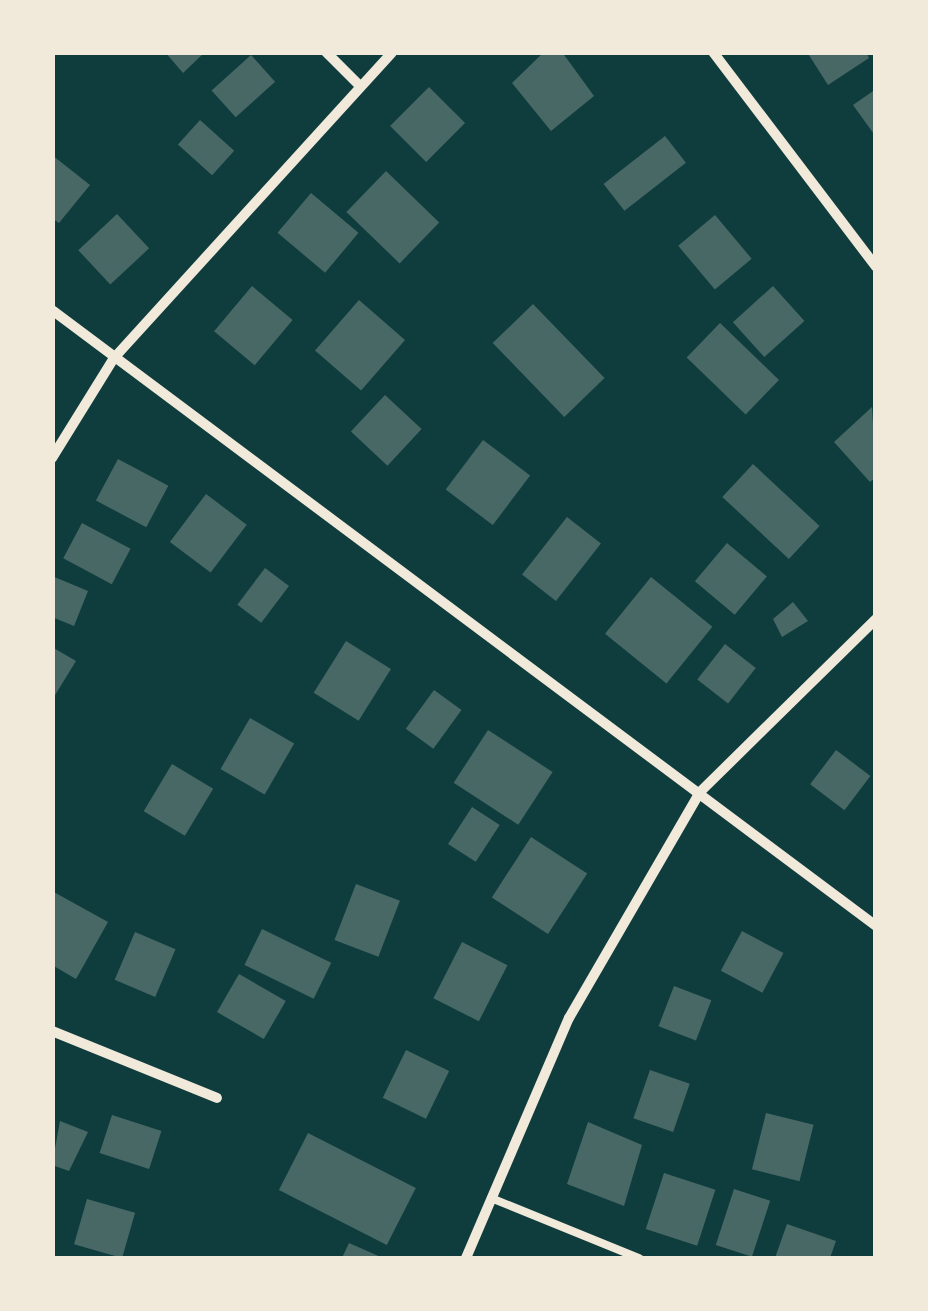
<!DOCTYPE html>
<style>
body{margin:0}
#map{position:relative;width:928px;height:1311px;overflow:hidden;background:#0f3d3e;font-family:"Roboto Condensed",sans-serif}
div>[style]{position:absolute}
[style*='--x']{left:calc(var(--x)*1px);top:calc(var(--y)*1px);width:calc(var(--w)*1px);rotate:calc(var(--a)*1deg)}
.building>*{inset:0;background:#486865;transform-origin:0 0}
.service>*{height:8px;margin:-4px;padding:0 4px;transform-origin:4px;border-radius:4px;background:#f1e9da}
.minor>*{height:10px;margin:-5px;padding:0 5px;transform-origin:5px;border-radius:5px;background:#f1e9da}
span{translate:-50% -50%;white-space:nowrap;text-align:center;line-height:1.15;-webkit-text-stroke:8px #f1e9da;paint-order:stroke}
.frame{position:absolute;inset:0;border:55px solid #f1e9da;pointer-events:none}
</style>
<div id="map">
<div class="building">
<i style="clip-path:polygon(165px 52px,205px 52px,183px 73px)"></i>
<i style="clip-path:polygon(544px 52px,562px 52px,594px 96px,551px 131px,512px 83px)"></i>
<i style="clip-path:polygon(807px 52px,866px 52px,869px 58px,828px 85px)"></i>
<i style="left:251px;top:55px;width:36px;height:53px;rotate:48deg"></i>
<i style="left:429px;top:87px;width:51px;height:55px;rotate:45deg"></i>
<i style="clip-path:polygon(876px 89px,876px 137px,853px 105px)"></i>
<i style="left:200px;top:120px;width:46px;height:33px;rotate:42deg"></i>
<i style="left:665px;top:136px;width:34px;height:78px;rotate:52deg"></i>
<i style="clip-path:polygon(52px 155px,90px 185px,59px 223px,52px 218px)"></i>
<i style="left:386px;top:171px;width:74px;height:57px;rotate:44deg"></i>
<i style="left:311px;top:193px;width:62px;height:52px;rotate:40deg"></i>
<i style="left:117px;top:214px;width:47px;height:53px;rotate:47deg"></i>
<i style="left:715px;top:215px;width:57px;height:48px;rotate:50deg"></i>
<i style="left:252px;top:286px;width:53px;height:59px;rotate:40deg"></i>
<i style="left:773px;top:286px;width:47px;height:54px;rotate:48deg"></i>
<i style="left:359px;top:300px;width:61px;height:67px;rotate:41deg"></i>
<i style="left:533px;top:304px;width:103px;height:56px;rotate:46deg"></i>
<i style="left:720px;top:323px;width:82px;height:48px;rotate:44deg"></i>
<i style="left:385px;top:395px;width:50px;height:50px;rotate:43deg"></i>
<i style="clip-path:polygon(872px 407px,876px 477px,870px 482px,834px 442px)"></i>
<i style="left:483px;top:440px;width:59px;height:62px;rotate:37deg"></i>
<i style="left:118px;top:459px;width:57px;height:47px;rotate:28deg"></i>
<i style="left:753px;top:464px;width:91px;height:45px;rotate:43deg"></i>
<i style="left:206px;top:494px;width:51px;height:60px;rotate:37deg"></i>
<i style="left:567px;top:517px;width:43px;height:73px;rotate:38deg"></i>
<i style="left:82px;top:523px;width:55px;height:40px;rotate:28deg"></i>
<i style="left:727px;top:543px;width:52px;height:50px;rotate:40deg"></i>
<i style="left:265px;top:568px;width:30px;height:46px;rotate:37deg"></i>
<i style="clip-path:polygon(52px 576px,88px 591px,74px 626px,52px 617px)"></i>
<i style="left:651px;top:577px;width:79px;height:73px;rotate:39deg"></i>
<i style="clip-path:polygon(793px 602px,808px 621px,782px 637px,773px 619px)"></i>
<i style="left:346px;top:641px;width:53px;height:61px;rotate:32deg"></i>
<i style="left:725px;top:644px;width:39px;height:45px;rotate:38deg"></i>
<i style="clip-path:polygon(52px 647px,76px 661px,52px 700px)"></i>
<i style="left:434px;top:690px;width:34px;height:48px;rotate:36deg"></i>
<i style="left:250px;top:718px;width:51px;height:59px;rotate:30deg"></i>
<i style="left:488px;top:730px;width:77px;height:63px;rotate:33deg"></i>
<i style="left:836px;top:750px;width:43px;height:43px;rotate:37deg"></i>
<i style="left:172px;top:764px;width:48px;height:55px;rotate:31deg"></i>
<i style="left:472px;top:807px;width:33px;height:44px;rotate:33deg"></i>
<i style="left:531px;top:837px;width:67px;height:72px;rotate:33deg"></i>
<i style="left:356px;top:884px;width:47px;height:60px;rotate:21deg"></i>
<i style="clip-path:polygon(52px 891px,108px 922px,76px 979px,52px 965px)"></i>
<i style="left:262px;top:929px;width:77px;height:40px;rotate:26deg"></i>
<i style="left:742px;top:931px;width:47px;height:45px;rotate:28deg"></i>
<i style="left:135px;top:932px;width:44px;height:52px;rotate:23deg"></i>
<i style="left:462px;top:942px;width:51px;height:63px;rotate:27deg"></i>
<i style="left:239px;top:974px;width:54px;height:44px;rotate:30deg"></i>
<i style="left:674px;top:986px;width:40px;height:43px;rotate:21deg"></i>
<i style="left:406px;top:1050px;width:48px;height:53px;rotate:26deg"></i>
<i style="left:650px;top:1070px;width:42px;height:51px;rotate:19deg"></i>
<i style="left:766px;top:1113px;width:49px;height:58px;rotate:14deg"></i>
<i style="left:112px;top:1115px;width:52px;height:40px;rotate:18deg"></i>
<i style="clip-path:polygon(60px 1121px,88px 1132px,69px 1171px,52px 1165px)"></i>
<i style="clip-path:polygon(588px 1122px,642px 1145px,624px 1206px,567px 1184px)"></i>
<i style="left:308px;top:1133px;width:121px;height:64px;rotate:27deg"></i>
<i style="left:664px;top:1173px;width:54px;height:59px;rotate:18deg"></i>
<i style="left:734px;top:1189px;width:38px;height:59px;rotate:18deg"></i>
<i style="left:87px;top:1199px;width:50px;height:47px;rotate:16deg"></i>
<i style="clip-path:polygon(787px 1224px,836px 1241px,830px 1258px,775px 1258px)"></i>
<i style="clip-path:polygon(349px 1243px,383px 1258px,342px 1258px)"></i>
</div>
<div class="service">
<i style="--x:491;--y:1198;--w:160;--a:22.1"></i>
</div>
<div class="minor">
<i style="--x:326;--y:52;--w:45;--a:45"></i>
<i style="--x:713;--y:52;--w:270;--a:52.8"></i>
<i style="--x:52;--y:310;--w:1029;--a:36.78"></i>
<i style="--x:52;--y:458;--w:118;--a:-58.2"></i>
<i style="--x:114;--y:358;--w:413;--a:-47.7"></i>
<i style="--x:52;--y:1031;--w:178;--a:22.1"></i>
<i style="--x:466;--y:1258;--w:261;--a:-66.8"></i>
<i style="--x:569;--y:1018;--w:261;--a:-59.9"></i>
<i style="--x:700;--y:792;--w:247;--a:-44.5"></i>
</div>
<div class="frame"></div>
</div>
